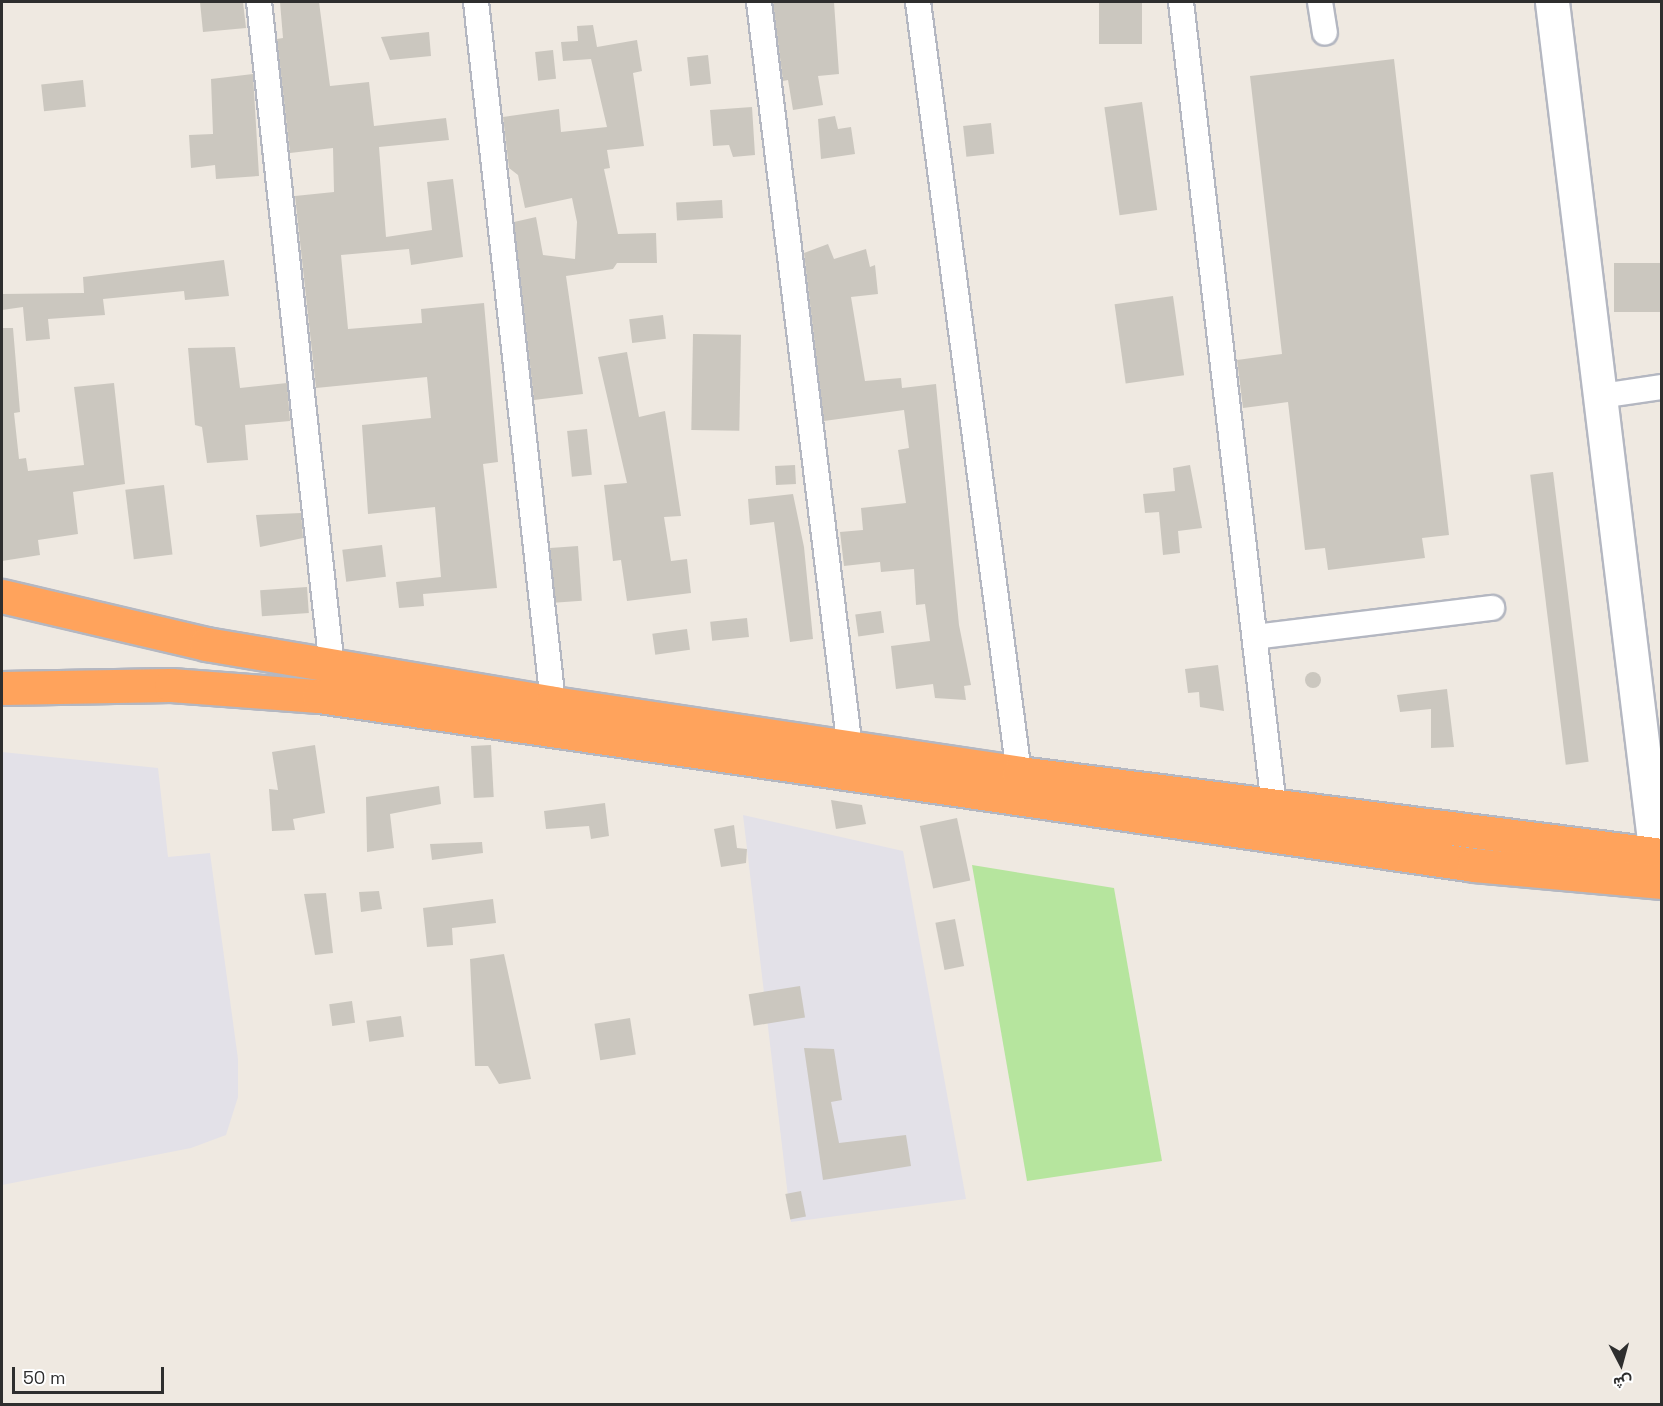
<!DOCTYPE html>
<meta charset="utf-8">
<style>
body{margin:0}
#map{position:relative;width:1663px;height:1406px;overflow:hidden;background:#efe9e1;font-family:"Space Grotesk",Vazirmatn,sans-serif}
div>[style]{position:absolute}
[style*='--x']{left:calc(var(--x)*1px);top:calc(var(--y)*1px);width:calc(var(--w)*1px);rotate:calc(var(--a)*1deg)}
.industrial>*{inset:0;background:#e3e1e8}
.green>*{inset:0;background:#b6e59e}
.building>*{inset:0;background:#cbc7bf;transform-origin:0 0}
.round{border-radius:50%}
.roads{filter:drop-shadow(2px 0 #b4b7c1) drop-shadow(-2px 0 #b4b7c1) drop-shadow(0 2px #b4b7c1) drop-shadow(0 -2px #b4b7c1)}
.street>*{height:24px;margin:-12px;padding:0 12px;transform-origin:12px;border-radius:12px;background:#fff}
.secondary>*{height:33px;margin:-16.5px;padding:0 16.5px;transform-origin:16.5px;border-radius:16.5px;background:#fff}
.highway>*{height:33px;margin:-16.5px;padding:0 16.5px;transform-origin:16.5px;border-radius:16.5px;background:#ffa35c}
span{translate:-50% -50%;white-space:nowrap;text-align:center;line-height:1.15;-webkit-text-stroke:4.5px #fff;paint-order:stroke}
.frame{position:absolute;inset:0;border:3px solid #2e2e2e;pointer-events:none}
.north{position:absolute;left:1591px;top:1334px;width:60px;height:60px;-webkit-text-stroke:4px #fff;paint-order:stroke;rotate:174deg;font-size:16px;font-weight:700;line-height:24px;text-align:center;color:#2e2e2e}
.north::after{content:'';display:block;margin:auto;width:21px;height:27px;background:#2e2e2e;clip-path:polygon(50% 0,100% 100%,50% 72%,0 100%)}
.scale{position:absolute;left:12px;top:1367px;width:152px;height:27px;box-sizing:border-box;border:3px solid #2e2e2e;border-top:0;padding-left:8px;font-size:18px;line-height:21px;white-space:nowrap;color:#2e2e2e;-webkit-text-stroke:4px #fff;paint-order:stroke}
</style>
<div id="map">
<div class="industrial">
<i style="clip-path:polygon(2px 752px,158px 768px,168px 857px,210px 853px,238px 1059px,238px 1097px,226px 1135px,191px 1148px,2px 1185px)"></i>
<i style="clip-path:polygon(743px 815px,903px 851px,966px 1199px,791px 1222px)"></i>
</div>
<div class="green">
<i style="clip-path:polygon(972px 865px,1114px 888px,1162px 1161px,1027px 1181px)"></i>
</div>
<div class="building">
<i style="clip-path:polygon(200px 2px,243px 2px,246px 28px,203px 32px)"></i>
<i style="clip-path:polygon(280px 2px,319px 2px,330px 86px,369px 82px,374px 126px,446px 118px,449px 140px,379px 147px,386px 237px,432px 230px,427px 182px,453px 179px,463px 257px,411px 265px,409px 249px,341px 255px,348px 329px,422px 323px,421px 309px,484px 303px,498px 462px,483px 464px,497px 588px,423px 594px,424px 606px,399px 608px,396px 582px,441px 577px,435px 507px,368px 514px,362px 425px,431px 418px,427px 377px,316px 388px,295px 196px,334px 192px,333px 148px,290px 153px,277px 39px,283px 38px)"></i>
<i style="clip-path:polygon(773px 2px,834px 2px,839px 74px,818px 76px,823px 105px,793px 110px,788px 80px,783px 81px)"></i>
<i style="left:1099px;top:2px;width:43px;height:42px"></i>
<i style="clip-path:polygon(593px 25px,597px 47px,637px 40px,642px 71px,633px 73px,644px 146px,607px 150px,610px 168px,604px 169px,618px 234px,656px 233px,657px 263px,617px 263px,613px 269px,566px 276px,583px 394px,534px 400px,514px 222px,536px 217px,543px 255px,575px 259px,577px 222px,572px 198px,525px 208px,518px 175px,509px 168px,503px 117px,559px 109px,561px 132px,607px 127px,591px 59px,563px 61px,561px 42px,578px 41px,577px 26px)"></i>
<i style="clip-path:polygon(429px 32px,431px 56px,390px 60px,381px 37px)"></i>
<i style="left:553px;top:50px;width:29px;height:18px;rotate:84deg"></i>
<i style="left:708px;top:55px;width:29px;height:21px;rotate:84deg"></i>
<i style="clip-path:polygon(1394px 59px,1449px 535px,1422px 538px,1425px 558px,1328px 570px,1325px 548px,1305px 550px,1288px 402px,1243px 408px,1237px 360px,1282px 354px,1250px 76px)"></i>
<i style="clip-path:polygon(253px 74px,259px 176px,216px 179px,215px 165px,191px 168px,189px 135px,213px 134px,211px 79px)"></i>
<i style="left:83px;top:80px;width:27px;height:42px;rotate:84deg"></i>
<i style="left:1142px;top:102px;width:109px;height:38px;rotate:82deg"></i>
<i style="clip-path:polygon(752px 107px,755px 155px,733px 157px,729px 145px,713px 146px,710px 110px)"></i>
<i style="clip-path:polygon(835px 116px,838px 129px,851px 127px,855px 154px,821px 159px,818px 119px)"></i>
<i style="left:991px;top:123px;width:31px;height:28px;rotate:84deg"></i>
<i style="left:722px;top:200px;width:18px;height:46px;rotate:87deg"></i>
<i style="clip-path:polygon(828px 244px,834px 259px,866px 249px,870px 267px,875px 265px,878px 294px,851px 297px,865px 381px,901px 378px,902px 388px,936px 384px,959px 625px,971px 685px,964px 686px,966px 700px,935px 698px,933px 684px,896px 689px,891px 646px,930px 641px,925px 604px,916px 605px,914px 569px,881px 572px,880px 562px,844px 566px,840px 532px,863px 530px,861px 508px,906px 503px,898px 450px,909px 448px,904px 410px,824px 421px,804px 253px)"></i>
<i style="clip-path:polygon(224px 260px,229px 296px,185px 300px,184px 291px,103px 299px,105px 315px,48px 319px,50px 339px,26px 341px,23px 307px,2px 310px,2px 294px,84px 293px,83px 277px)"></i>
<i style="left:1662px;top:263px;width:49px;height:48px;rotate:90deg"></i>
<i style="left:1173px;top:296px;width:80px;height:59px;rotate:82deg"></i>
<i style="left:663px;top:315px;width:24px;height:34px;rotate:83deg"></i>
<i style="clip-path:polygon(2px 328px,13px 328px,20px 412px,14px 413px,19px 459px,26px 458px,28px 471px,84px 465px,74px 387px,114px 383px,125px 484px,73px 492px,78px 534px,38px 540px,40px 555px,2px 561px)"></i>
<i style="left:693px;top:334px;width:48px;height:96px;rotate:1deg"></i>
<i style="clip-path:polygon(235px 347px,240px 388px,287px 383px,290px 421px,245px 425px,248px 460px,207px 463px,202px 427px,195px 425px,188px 348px)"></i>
<i style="clip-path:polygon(627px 352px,639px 417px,665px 411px,681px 516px,664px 517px,671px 561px,687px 559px,691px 593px,627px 601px,621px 560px,613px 561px,604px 485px,627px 483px,598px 357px)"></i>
<i style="left:587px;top:429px;width:46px;height:20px;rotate:84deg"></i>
<i style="left:795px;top:465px;width:19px;height:20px;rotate:87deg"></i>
<i style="clip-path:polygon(1190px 465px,1202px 528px,1178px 531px,1180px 553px,1163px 555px,1159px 512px,1145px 513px,1143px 494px,1175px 491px,1173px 468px)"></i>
<i style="left:1553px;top:472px;width:292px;height:23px;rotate:83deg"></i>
<i style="left:164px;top:485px;width:70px;height:39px;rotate:83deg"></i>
<i style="clip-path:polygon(793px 494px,804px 547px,813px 639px,790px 642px,774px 522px,750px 525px,748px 499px)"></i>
<i style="clip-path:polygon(301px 513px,303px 538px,260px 547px,256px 515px)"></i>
<i style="left:382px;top:545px;width:32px;height:40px;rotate:83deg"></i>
<i style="left:578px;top:546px;width:55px;height:28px;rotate:86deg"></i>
<i style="left:307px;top:587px;width:26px;height:47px;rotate:86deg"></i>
<i style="left:881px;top:611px;width:22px;height:26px;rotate:82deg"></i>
<i style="left:747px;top:618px;width:19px;height:37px;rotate:84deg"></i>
<i style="left:687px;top:629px;width:21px;height:35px;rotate:82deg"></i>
<i style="clip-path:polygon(1218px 665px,1224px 711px,1200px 707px,1199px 692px,1188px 693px,1185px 669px)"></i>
<i class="round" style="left:1305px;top:672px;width:16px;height:16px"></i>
<i style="clip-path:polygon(1447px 689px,1454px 747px,1431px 748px,1431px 709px,1400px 712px,1397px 695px)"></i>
<i style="clip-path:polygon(315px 745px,325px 813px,293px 819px,295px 830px,272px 831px,269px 789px,278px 790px,272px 752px)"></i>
<i style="left:491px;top:745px;width:52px;height:20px;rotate:87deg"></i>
<i style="clip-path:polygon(439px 786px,441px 804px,390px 814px,394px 848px,367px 852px,366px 797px)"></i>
<i style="clip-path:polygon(831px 800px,862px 805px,866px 824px,836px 829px)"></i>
<i style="clip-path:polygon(605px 803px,609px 836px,591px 839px,589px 826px,546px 829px,544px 811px)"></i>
<i style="left:957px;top:818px;width:64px;height:38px;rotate:78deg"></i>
<i style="clip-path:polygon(734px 825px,737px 848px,747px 849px,746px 863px,721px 867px,714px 829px)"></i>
<i style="clip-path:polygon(482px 842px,483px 853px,432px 860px,430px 844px)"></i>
<i style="clip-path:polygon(379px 891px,382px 909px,361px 912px,359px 892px)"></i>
<i style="clip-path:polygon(326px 893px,333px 953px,315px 955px,304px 894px)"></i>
<i style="clip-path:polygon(493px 899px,496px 923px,452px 928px,453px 945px,427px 947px,423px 908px)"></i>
<i style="left:955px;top:919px;width:48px;height:20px;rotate:79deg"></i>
<i style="clip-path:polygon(504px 954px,531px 1079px,499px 1084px,488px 1066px,475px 1066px,470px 959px)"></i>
<i style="left:800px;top:986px;width:32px;height:52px;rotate:81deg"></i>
<i style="left:352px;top:1001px;width:22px;height:23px;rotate:82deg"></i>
<i style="left:401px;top:1016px;width:21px;height:35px;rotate:82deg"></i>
<i style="left:630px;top:1018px;width:37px;height:36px;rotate:81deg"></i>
<i style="clip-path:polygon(804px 1048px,834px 1049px,842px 1100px,831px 1102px,839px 1143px,906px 1135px,911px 1166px,823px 1180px)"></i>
<i style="left:801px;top:1191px;width:26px;height:16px;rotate:79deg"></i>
</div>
<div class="roads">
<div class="street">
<i style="--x:259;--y:2;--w:669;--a:83.74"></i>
<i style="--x:476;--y:2;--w:705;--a:83.73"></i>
<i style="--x:759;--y:2;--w:753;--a:83.05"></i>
<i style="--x:918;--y:2;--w:778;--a:82.54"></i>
<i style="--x:1181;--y:2;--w:810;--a:83.41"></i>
<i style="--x:1320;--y:2;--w:31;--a:81"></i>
<i style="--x:1601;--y:396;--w:62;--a:-8.4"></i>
<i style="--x:1255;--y:637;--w:239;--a:-7"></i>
</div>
<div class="secondary">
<i style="--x:1552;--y:2;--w:885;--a:83.06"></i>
</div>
<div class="highway">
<i style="--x:2;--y:596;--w:210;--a:13.2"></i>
<i style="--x:206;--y:644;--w:352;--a:9.6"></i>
<i style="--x:553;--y:703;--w:471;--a:8.5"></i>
<i style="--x:1019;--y:773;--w:648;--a:7.27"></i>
<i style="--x:2;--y:688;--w:169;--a:-1"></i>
<i style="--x:171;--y:685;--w:148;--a:4.3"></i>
<i style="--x:319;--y:696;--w:1167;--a:8.32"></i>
<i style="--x:1474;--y:865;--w:189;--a:5.2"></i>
</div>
</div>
<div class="frame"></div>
<div class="north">ش</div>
<div class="scale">50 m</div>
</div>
